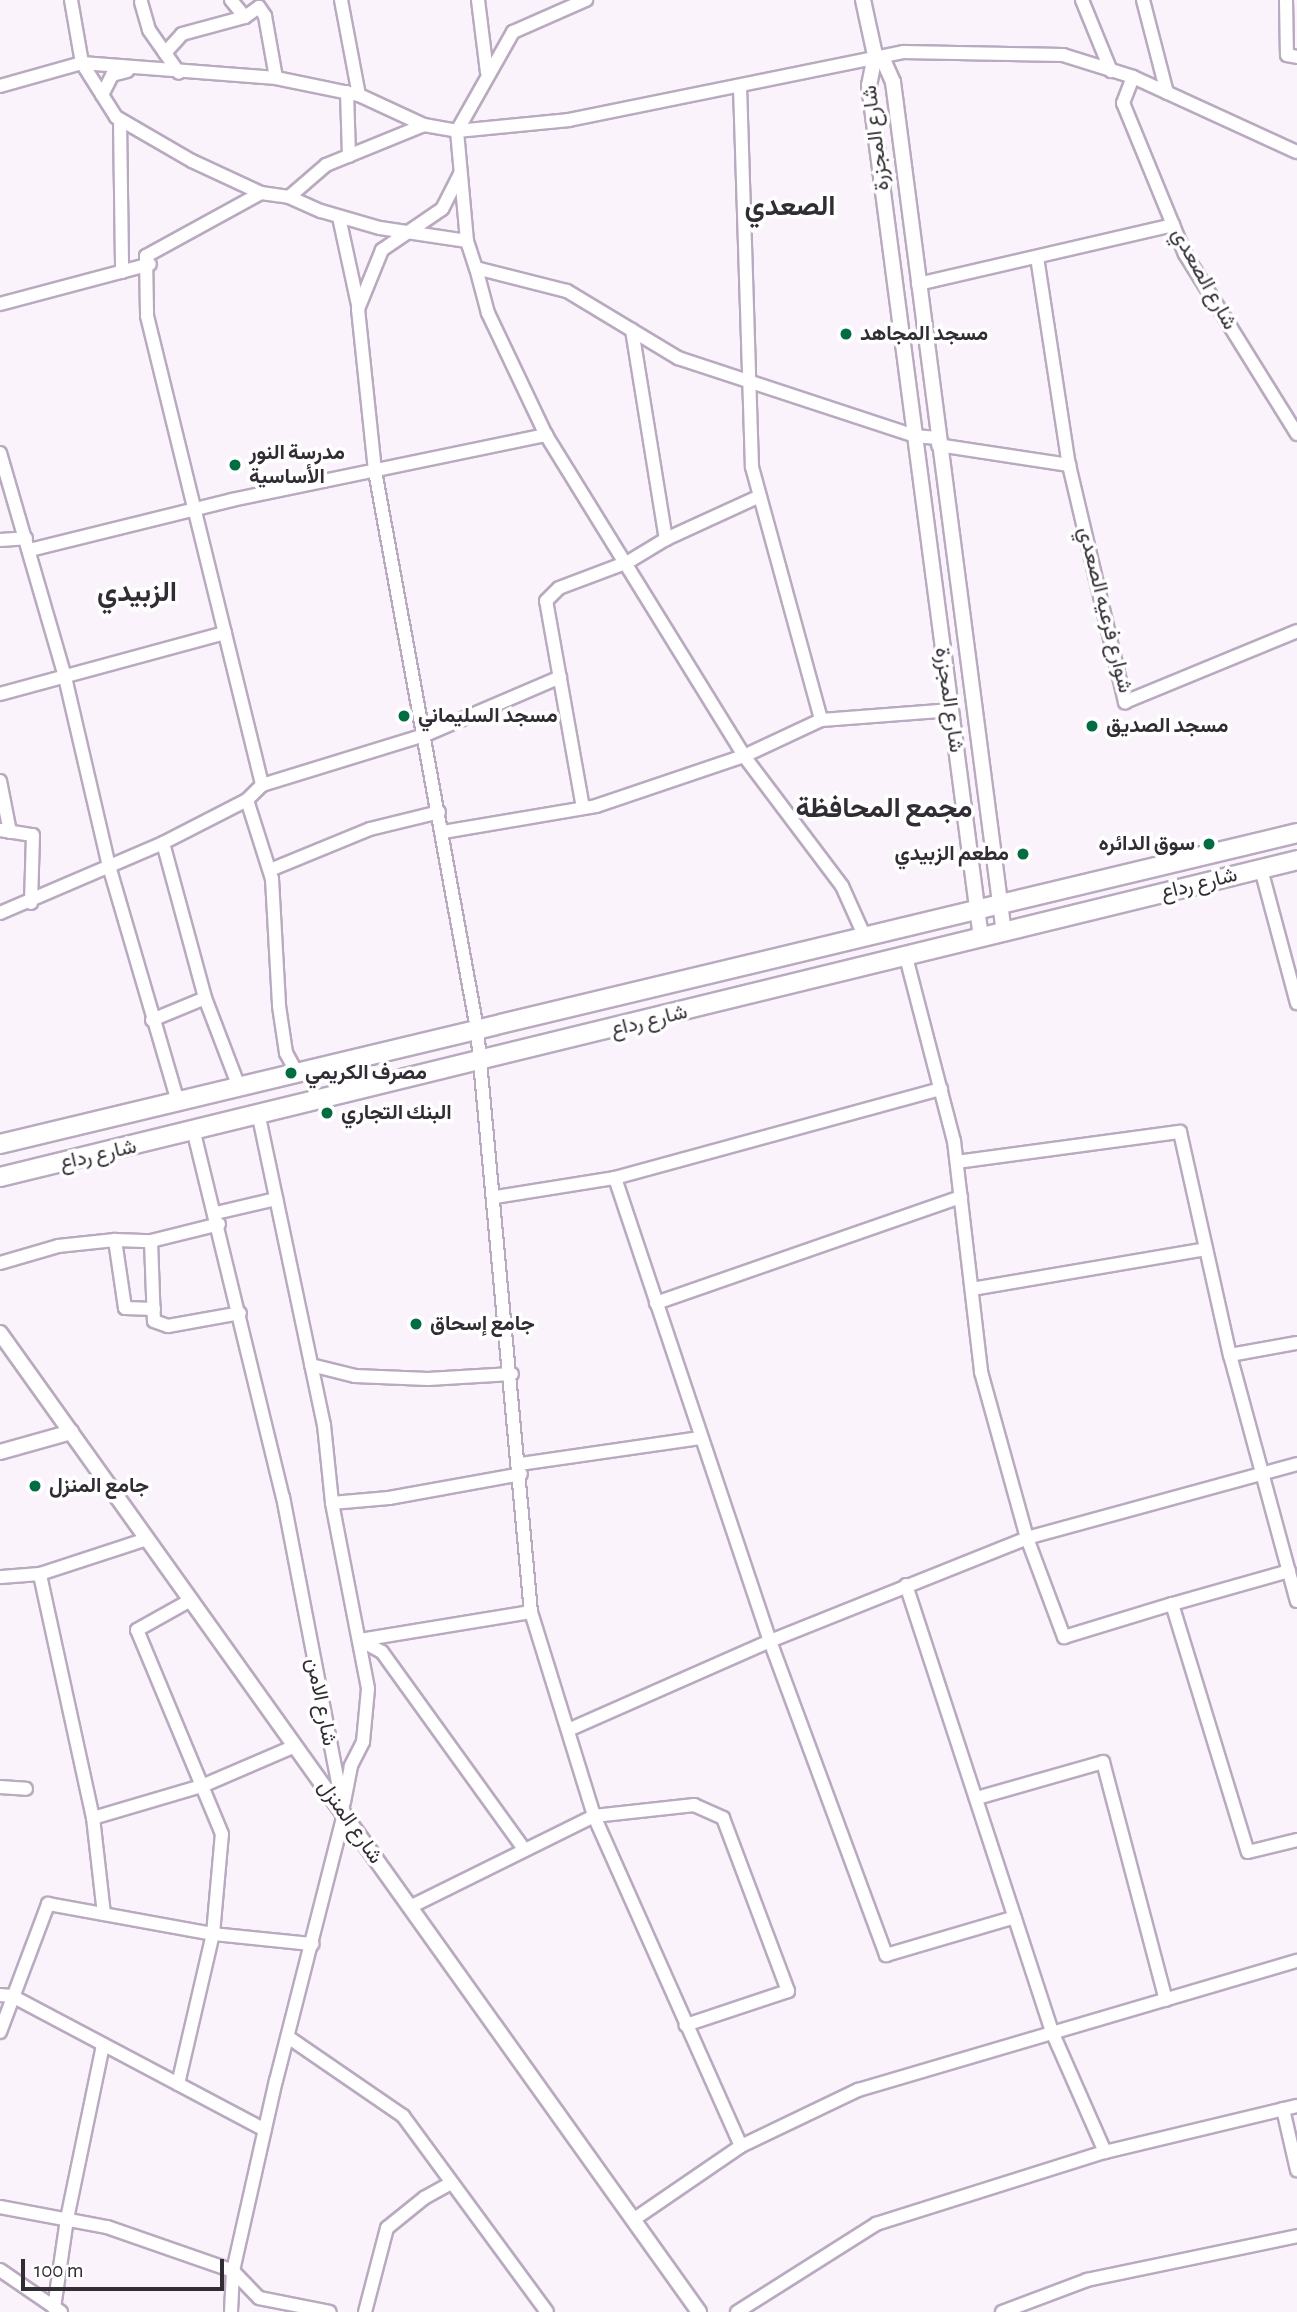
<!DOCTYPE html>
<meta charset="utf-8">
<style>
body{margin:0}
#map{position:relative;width:1297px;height:2312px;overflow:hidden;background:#faf3fc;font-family:"Alegreya Sans",Vazirmatn,sans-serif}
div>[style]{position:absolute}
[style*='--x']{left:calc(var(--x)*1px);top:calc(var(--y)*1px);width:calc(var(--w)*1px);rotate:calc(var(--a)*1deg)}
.roads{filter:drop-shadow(2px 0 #b9aabf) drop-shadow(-2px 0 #b9aabf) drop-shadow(0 2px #b9aabf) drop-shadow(0 -2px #b9aabf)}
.minor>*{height:12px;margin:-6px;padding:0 6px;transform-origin:6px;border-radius:6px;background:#fff}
.tertiary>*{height:14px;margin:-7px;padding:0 7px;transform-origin:7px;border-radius:7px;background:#fff}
.secondary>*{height:18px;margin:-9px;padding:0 9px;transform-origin:9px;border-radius:9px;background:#fff}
.dots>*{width:19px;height:19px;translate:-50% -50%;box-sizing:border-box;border:4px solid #fff;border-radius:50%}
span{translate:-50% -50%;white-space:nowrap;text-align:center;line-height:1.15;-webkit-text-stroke:7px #fff;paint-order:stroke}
.street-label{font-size:21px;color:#322c34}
.poi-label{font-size:21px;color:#322c34;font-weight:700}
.left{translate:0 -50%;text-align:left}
.right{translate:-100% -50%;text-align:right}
.district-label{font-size:28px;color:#322c34;font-weight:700}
.scale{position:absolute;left:21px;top:2259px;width:203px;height:32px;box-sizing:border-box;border:4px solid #322c34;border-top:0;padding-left:9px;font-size:21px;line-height:24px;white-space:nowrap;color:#322c34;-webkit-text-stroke:5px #fff;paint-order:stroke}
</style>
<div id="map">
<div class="roads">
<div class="minor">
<i style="--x:71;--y:0;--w:64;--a:80.1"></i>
<i style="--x:82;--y:63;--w:64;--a:57.8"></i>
<i style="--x:116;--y:117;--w:88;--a:30.1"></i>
<i style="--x:192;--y:161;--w:76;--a:24.9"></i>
<i style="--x:261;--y:193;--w:28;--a:8"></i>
<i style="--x:289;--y:197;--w:35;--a:24"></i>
<i style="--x:321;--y:211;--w:61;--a:16.1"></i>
<i style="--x:380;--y:228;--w:88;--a:8.5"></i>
<i style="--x:467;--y:241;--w:28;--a:72"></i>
<i style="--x:476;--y:268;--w:94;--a:14.2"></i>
<i style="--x:567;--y:291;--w:130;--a:31.1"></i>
<i style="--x:678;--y:358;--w:250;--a:18.2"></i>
<i style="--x:915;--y:436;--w:22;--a:5"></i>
<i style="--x:231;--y:0;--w:22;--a:51"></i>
<i style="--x:245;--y:17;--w:17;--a:-36"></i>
<i style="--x:259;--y:7;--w:11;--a:56"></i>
<i style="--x:265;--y:16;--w:63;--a:79.9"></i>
<i style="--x:341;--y:0;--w:97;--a:79.3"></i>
<i style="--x:478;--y:0;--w:73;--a:82.9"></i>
<i style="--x:1082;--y:0;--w:77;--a:67.8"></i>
<i style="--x:1143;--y:0;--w:96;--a:75.5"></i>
<i style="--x:1286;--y:0;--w:55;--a:89"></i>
<i style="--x:1287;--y:55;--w:10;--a:11"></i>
<i style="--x:141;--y:2;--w:29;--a:74"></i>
<i style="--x:149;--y:30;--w:52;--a:55.1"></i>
<i style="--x:165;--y:53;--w:25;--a:-48"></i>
<i style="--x:182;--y:34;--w:65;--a:-15.1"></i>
<i style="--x:1133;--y:77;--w:28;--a:111"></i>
<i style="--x:1123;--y:103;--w:163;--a:67.7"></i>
<i style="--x:1185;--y:254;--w:212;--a:58.1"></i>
<i style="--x:0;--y:86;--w:85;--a:-15.7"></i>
<i style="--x:82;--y:63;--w:195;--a:4.4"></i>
<i style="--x:276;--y:78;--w:85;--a:11.6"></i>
<i style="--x:359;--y:95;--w:72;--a:24.8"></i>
<i style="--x:424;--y:125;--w:34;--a:10"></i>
<i style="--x:457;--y:131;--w:113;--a:-5.6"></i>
<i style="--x:569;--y:120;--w:341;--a:-11.5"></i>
<i style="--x:903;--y:52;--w:160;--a:1.1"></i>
<i style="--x:1063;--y:55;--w:73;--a:17.4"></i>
<i style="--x:1133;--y:77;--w:180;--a:24.6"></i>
<i style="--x:740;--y:86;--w:381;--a:88.2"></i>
<i style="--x:752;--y:467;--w:262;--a:74.7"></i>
<i style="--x:347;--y:92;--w:64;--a:88.2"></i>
<i style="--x:102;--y:95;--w:22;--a:-63"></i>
<i style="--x:112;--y:75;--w:16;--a:-15"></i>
<i style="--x:120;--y:120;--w:152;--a:89.2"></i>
<i style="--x:460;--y:174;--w:39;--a:117"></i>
<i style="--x:442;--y:209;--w:73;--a:145.7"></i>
<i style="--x:382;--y:250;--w:64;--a:112.1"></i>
<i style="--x:358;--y:309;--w:163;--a:84"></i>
<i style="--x:375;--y:471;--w:567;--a:79.64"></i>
<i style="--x:477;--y:1029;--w:585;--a:84.71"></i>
<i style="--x:531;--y:1612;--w:214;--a:72.8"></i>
<i style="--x:594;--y:1816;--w:361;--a:66"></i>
<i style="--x:261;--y:193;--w:131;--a:151.3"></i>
<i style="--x:146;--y:256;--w:60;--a:89"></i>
<i style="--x:147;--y:316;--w:483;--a:76.2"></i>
<i style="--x:262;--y:785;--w:21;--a:135"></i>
<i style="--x:247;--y:800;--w:83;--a:72.4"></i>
<i style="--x:272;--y:879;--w:127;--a:86.8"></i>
<i style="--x:279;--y:1006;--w:48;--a:81.5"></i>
<i style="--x:286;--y:1053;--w:23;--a:61"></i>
<i style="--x:289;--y:197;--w:49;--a:-40.9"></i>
<i style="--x:326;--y:165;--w:106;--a:-22.2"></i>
<i style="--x:339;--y:217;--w:90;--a:77.8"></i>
<i style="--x:467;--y:241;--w:110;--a:-95.2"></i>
<i style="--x:457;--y:131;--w:114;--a:-60.5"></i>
<i style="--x:513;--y:32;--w:80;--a:-23.7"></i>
<i style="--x:1037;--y:257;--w:210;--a:81.3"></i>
<i style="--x:1069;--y:465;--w:244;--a:76.7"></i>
<i style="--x:1125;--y:702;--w:186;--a:-22.4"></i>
<i style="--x:476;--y:268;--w:47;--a:75.1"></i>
<i style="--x:488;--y:313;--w:135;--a:64.6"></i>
<i style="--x:546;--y:435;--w:377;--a:58.3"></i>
<i style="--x:744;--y:756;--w:163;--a:53"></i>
<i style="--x:842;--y:886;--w:54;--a:65.8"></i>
<i style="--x:918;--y:284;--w:262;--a:-13"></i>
<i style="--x:0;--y:304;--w:155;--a:-14.9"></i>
<i style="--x:632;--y:330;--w:212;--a:80.8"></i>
<i style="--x:666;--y:539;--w:103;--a:-24.6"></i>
<i style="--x:938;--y:445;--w:133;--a:8.7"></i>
<i style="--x:0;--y:453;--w:229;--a:73.8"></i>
<i style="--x:64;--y:673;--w:198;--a:76.9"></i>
<i style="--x:109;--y:866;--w:246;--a:73.7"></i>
<i style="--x:0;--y:540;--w:26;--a:-4"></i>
<i style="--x:30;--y:550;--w:208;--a:-13.9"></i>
<i style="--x:232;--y:500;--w:321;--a:-11.7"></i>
<i style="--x:0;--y:694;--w:233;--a:-15.2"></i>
<i style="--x:0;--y:781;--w:52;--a:78.9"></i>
<i style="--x:262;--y:785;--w:170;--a:-17.1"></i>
<i style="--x:425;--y:735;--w:147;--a:-23.2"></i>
<i style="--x:583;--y:808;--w:210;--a:-100.1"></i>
<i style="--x:546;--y:601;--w:18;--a:-45"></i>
<i style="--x:559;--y:588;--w:74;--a:-20.6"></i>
<i style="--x:628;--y:562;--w:44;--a:-31.2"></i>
<i style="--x:0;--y:830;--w:33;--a:9"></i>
<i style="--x:33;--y:835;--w:68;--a:91.7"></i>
<i style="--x:443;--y:832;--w:155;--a:-9.6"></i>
<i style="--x:596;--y:806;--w:156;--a:-18.7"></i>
<i style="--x:744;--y:756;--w:85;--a:-25.1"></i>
<i style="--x:821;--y:720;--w:129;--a:-4.4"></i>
<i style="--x:163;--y:843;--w:161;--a:74.8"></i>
<i style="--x:205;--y:998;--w:95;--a:69.1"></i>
<i style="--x:1261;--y:869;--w:139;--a:75"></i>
<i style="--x:270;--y:870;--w:108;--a:-22.3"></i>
<i style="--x:370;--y:829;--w:71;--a:-13.8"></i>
<i style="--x:0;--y:913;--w:177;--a:-23.2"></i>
<i style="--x:163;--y:843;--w:94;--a:-27.1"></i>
<i style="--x:906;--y:957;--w:190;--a:75.4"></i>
<i style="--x:954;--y:1141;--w:233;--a:83.3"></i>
<i style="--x:981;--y:1372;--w:172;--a:74.5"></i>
<i style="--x:1027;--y:1538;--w:106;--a:69.5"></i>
<i style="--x:1064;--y:1637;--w:113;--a:-17"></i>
<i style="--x:152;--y:1020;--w:57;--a:-22.5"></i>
<i style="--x:259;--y:1117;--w:315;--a:78.1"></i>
<i style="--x:324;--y:1425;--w:78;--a:84.1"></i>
<i style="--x:332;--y:1503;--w:189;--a:79"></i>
<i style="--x:368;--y:1689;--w:53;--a:95.4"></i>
<i style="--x:363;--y:1742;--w:27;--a:117"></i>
<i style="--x:351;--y:1766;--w:37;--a:101"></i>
<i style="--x:194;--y:1133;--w:375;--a:76.3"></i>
<i style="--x:283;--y:1497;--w:323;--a:79.1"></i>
<i style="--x:344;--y:1814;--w:275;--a:104.3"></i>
<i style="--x:276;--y:2080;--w:196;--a:102.7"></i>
<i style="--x:233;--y:2271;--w:41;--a:92.8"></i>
<i style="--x:957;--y:1162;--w:225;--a:-7.7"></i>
<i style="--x:1180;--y:1132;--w:229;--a:77.4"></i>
<i style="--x:1230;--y:1355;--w:255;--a:74.8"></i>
<i style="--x:615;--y:1178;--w:488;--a:71.5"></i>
<i style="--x:770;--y:1641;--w:335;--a:69.7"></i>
<i style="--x:886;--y:1955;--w:134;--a:-16.4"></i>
<i style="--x:496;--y:1197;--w:121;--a:-9.1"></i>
<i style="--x:615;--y:1178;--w:338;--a:-15.3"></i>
<i style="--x:216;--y:1213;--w:62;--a:-13.1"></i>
<i style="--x:151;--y:1241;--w:80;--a:87.9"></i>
<i style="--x:154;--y:1321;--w:15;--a:20"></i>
<i style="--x:168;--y:1326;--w:73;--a:-10.2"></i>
<i style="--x:0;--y:1263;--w:60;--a:-16.3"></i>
<i style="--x:58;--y:1246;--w:57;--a:-6"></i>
<i style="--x:972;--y:1289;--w:237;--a:-9.7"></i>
<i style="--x:656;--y:1303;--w:323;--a:-19.2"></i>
<i style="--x:154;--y:1309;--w:29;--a:-178"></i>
<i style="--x:125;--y:1308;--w:69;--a:-98.4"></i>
<i style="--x:115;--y:1240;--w:36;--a:2"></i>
<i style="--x:151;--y:1241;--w:70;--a:-14"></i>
<i style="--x:1230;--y:1355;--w:68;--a:-10.2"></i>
<i style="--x:311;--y:1365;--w:45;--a:14"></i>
<i style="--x:355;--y:1376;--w:73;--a:2.4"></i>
<i style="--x:428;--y:1379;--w:84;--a:-3.4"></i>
<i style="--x:520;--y:1464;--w:183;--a:-8.2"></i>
<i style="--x:332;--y:1503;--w:57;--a:-5"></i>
<i style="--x:389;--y:1498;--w:134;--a:-10.3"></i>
<i style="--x:1289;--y:1571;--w:122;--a:164.2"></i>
<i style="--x:1172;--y:1604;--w:259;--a:73"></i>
<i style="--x:1248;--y:1852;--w:50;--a:-13.8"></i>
<i style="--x:0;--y:1577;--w:40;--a:-4.3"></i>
<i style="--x:906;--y:1585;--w:472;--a:71.9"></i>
<i style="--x:1053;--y:2034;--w:129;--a:66.2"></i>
<i style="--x:360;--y:1640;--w:25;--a:29"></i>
<i style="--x:382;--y:1652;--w:244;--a:54.2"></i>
<i style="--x:360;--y:1640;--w:173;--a:-9.3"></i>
<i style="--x:568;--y:1730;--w:221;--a:-23.8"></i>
<i style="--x:770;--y:1641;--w:277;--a:-21.8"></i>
<i style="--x:1027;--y:1538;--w:280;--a:-15.3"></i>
<i style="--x:0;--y:1787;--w:26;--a:4"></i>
<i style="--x:977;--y:1798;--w:131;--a:-15.9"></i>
<i style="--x:1103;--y:1762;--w:246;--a:75.2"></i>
<i style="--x:93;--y:1818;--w:114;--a:-16.4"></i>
<i style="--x:202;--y:1786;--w:101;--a:-23.3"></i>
<i style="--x:410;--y:1907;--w:205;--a:-26.3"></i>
<i style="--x:594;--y:1816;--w:101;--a:-6.3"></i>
<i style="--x:694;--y:1805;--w:32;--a:24"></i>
<i style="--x:723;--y:1818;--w:185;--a:69.4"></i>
<i style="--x:788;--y:1991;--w:108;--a:161.6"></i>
<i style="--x:104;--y:1914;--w:97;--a:-96.5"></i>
<i style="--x:93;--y:1818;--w:250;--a:-102.3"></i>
<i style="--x:40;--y:1574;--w:113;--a:-18.1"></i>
<i style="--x:0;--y:1995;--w:12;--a:5"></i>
<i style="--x:12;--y:1996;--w:286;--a:27.9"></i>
<i style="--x:0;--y:2032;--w:137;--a:-69.4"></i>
<i style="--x:48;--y:1904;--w:168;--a:10.3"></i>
<i style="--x:213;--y:1934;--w:100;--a:-84.9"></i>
<i style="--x:222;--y:1834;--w:221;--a:-112.6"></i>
<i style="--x:137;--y:1630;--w:62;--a:-29.1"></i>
<i style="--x:288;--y:2037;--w:140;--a:34.5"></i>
<i style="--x:403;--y:2116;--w:243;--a:53.7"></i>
<i style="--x:178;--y:2084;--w:154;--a:-76.9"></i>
<i style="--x:213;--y:1934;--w:100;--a:5.8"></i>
<i style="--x:1283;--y:2109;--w:63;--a:77.1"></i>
<i style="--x:0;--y:2207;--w:109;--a:10.6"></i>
<i style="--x:107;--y:2227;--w:133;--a:19.2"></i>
<i style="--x:233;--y:2271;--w:37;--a:46"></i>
<i style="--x:259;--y:2298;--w:72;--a:11.2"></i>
<i style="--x:633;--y:2220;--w:131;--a:-34.4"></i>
<i style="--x:741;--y:2146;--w:130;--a:-25.6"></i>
<i style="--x:858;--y:2090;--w:458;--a:-16.4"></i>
<i style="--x:0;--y:2270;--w:74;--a:34.5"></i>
<i style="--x:54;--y:2308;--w:90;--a:-81.7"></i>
<i style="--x:67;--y:2219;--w:178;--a:-78.3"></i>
<i style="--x:365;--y:2312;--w:87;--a:-75.3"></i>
<i style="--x:387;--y:2228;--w:48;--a:-39"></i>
<i style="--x:424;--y:2198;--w:31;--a:-29"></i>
<i style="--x:737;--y:2312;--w:165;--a:-32.3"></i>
<i style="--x:876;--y:2224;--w:240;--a:-17.5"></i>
<i style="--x:1105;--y:2152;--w:197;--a:-13.5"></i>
<i style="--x:1002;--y:2312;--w:91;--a:-20.6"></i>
<i style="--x:1087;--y:2280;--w:215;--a:-11.8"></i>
</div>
<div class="tertiary">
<i style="--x:863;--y:0;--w:56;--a:77.7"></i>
<i style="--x:875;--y:55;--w:13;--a:42"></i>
<i style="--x:885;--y:64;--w:20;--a:66"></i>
<i style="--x:893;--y:82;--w:858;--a:82.57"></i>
<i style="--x:875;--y:55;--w:31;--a:101"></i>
<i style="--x:869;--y:85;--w:860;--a:82.52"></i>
<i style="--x:0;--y:1333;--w:1203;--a:54.47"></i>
<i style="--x:0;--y:1452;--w:74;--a:-15.7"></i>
</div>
<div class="secondary">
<i style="--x:0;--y:1144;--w:1334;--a:-13.48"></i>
<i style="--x:0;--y:1177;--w:1335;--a:-13.73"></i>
</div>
</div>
<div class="dots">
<i style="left:846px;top:334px;background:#026c42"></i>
<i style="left:235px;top:465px;background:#026c42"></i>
<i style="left:404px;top:716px;background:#026c42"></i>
<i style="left:1092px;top:726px;background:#026c42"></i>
<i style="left:1209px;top:844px;background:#026c42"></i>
<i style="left:1023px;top:854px;background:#026c42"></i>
<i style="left:291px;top:1073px;background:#026c42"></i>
<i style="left:327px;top:1113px;background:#026c42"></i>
<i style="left:416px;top:1324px;background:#026c42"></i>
<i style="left:35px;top:1486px;background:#026c42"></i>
</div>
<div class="street-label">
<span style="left:876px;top:138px;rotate:-97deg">شارع المجزرة</span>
<span style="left:1204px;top:279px;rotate:61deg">شارع الصعدي</span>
<span style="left:1105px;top:610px;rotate:76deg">شوارع فرعيه الصعدي</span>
<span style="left:949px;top:700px;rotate:82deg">شارع المجزرة</span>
<span style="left:1199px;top:884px;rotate:-14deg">شارع رداع</span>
<span style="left:649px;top:1021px;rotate:-14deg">شارع رداع</span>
<span style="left:98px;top:1155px;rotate:-13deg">شارع رداع</span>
<span style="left:321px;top:1702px;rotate:79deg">شارع الامن</span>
<span style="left:350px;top:1822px;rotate:55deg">شارع المنزل</span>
</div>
<div class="poi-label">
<span class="left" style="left:860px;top:334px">مسجد المجاهد</span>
<span class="left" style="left:249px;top:465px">مدرسة النور<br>الأساسية</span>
<span class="left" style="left:418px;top:716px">مسجد السليماني</span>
<span class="left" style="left:1106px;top:726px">مسجد الصديق</span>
<span class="right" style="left:1195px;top:844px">سوق الدائره</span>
<span class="right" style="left:1009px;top:854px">مطعم الزبيدي</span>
<span class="left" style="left:305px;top:1073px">مصرف الكريمي</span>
<span class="left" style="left:341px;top:1113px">البنك التجاري</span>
<span class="left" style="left:430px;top:1324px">جامع إسحاق</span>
<span class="left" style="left:49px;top:1486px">جامع المنزل</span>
</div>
<div class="district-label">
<span style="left:790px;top:207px">الصعدي</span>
<span style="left:137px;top:593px">الزبيدي</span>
<span style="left:884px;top:809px">مجمع المحافظة</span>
</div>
<div class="scale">100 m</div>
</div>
